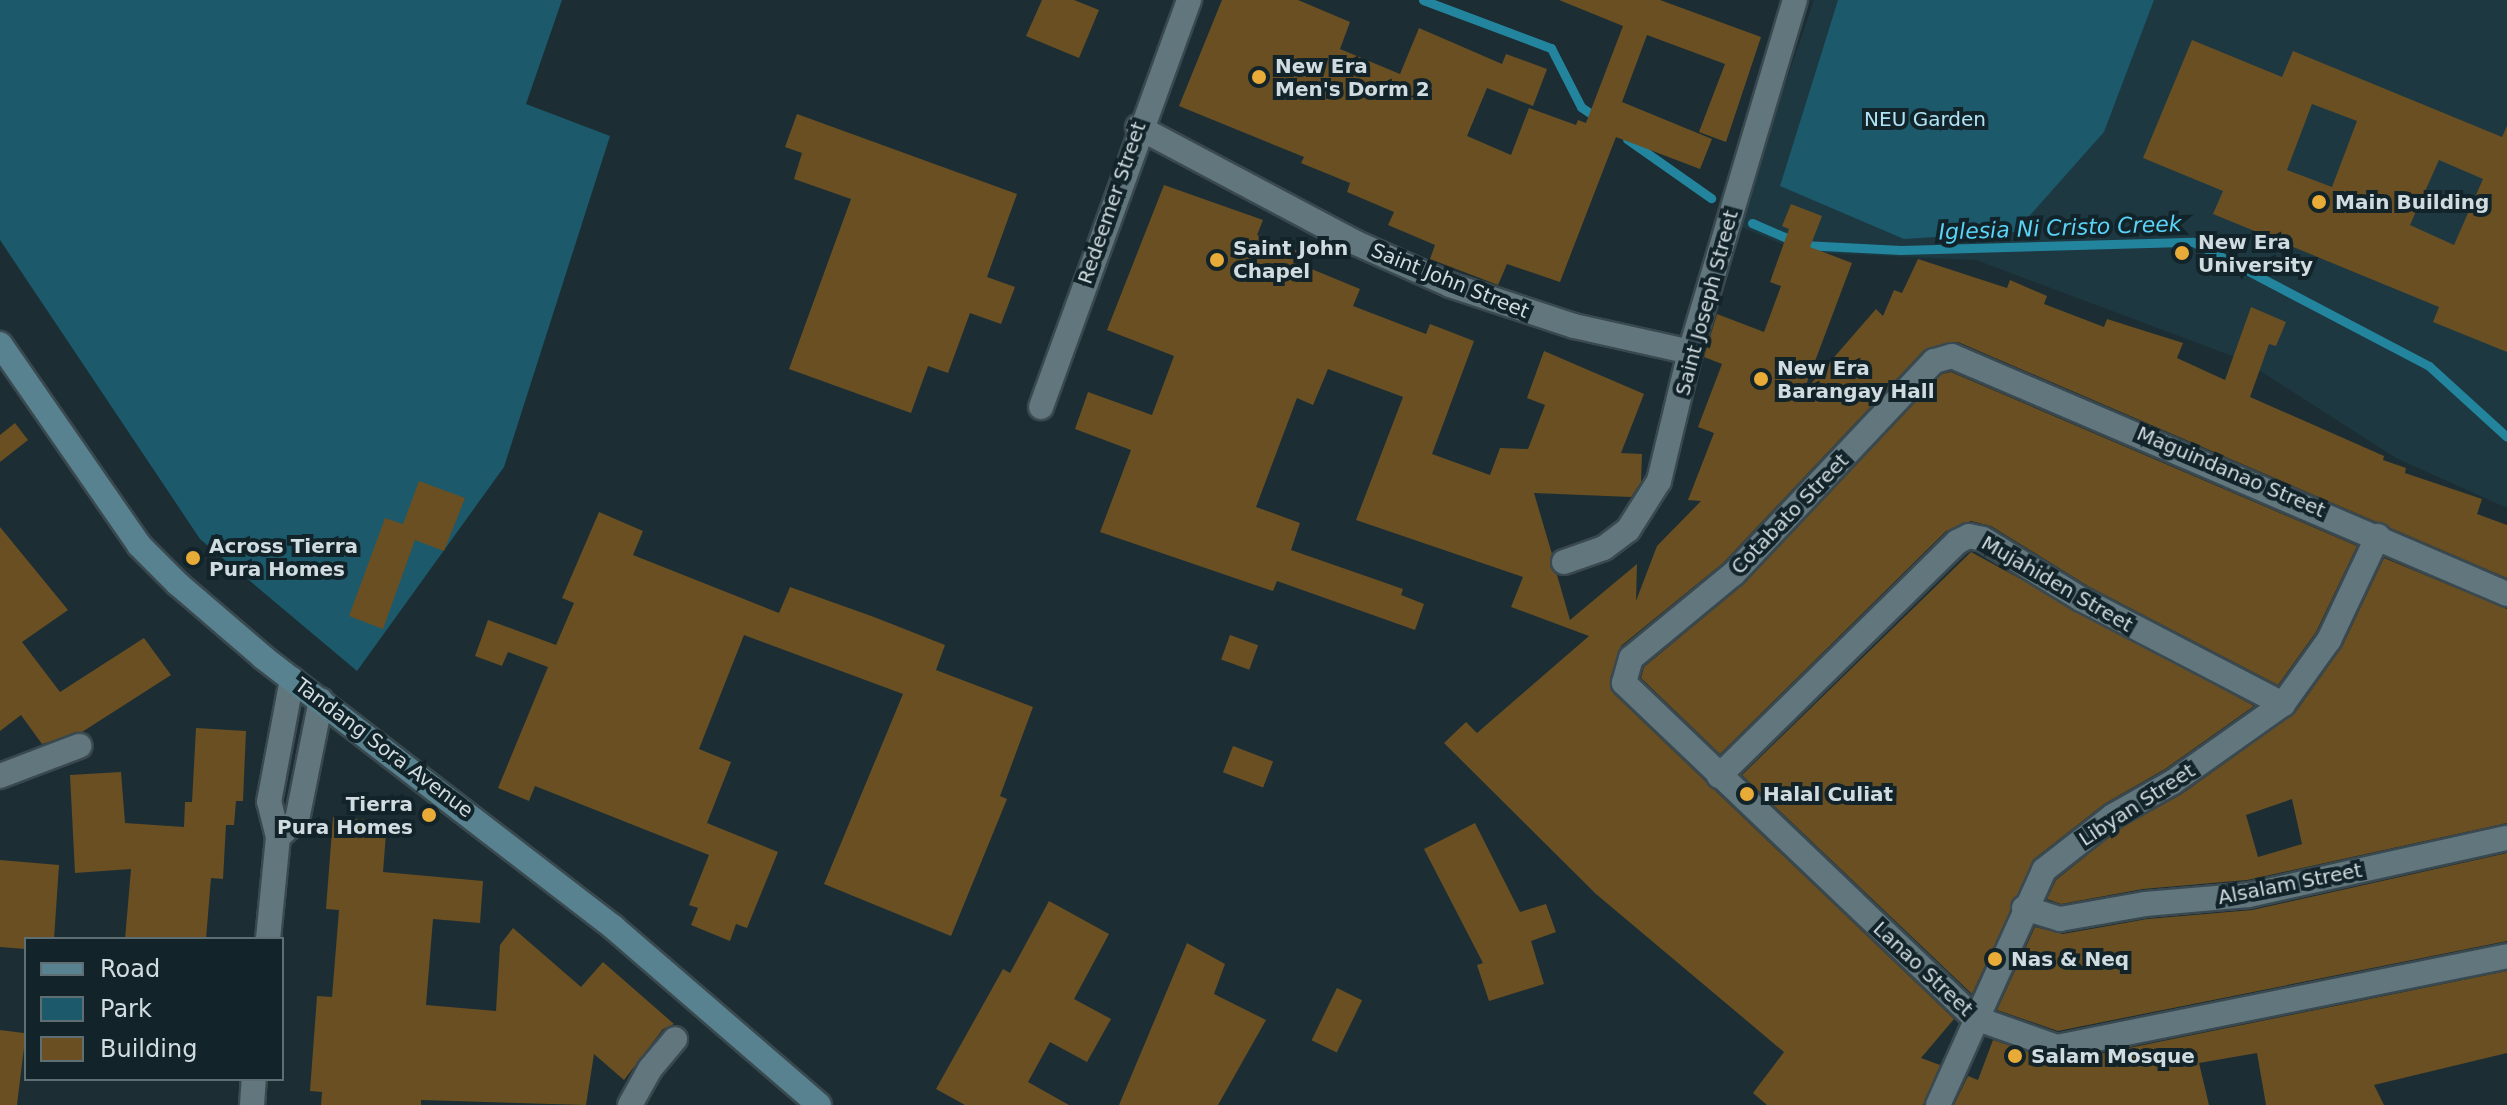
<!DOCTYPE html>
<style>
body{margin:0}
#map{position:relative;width:2507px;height:1105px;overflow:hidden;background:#1c2e34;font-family:"DejaVu Sans",sans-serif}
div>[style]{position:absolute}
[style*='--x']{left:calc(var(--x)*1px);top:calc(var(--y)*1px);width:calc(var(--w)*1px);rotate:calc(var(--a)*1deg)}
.built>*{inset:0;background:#1d3841}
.green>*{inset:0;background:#1b596b}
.stream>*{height:9px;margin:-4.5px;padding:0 4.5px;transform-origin:4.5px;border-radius:4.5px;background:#23849e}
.building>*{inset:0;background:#694f22;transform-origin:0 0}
.roads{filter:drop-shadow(2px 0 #3a494f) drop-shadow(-2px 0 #3a494f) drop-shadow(0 2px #3a494f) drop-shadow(0 -2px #3a494f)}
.street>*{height:24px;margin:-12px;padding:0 12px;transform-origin:12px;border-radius:12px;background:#62767d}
.secondary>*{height:24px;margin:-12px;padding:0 12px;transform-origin:12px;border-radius:12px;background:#58828f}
.dots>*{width:22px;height:22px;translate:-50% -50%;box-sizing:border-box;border:4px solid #12242a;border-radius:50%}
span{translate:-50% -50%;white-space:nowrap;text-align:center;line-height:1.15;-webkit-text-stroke:8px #12242a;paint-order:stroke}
.poi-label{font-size:20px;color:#d1dce0;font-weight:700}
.left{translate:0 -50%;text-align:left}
.right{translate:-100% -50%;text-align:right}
.park-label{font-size:20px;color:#afe4f6}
.street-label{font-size:20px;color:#d1dce0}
.water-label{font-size:22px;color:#5ad3f7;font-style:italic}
.legend{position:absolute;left:24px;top:937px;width:260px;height:144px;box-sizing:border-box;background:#12242a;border:2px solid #5e6e73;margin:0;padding:10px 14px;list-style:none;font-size:24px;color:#d1dce0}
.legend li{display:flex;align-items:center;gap:16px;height:40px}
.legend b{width:40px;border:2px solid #5e6e73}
</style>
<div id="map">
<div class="built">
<i style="clip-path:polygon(1814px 0,2507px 0,2507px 508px,2396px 458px,2243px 360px,1976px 260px,1801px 252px,1737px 225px)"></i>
</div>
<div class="green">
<i style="clip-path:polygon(0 0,562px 0,526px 104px,610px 136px,504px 467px,357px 671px,200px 539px,0 240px)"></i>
<i style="clip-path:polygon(1838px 0,2154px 0,2104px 132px,2015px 232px,1904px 239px,1780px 186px)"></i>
</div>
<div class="stream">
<i style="--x:1423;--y:0;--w:137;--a:20.6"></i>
<i style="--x:1551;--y:48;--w:66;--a:63"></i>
<i style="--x:1581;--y:107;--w:22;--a:34"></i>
<i style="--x:1627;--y:139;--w:103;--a:35.1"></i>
<i style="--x:1752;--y:223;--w:56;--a:23.3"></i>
<i style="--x:1803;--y:245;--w:98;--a:2.9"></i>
<i style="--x:1901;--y:250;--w:292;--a:-1.6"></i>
<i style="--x:2193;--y:242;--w:267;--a:27.7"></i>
<i style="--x:2429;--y:366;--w:105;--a:42.3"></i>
</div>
<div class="building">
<i style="clip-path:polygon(1042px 0,1074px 0,1099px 10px,1079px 58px,1026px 36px)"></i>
<i style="clip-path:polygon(1222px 0,1298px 0,1350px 22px,1340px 49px,1400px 74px,1419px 28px,1502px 64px,1506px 54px,1547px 69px,1533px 106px,1487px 88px,1467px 136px,1511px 155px,1529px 108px,1576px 125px,1578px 120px,1586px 123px,1623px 26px,1559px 0,1660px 0,1761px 37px,1726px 142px,1699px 132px,1725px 64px,1647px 35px,1622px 102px,1712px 139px,1700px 169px,1616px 137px,1560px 282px,1507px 264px,1498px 285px,1430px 259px,1435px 245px,1388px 225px,1394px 212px,1347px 192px,1350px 183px,1301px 163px,1304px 157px,1179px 106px)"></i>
<i style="clip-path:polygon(evenodd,2192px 40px,2282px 77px,2293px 51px,2502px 137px,2507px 126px,2507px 352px,2433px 322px,2439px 307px,2213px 214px,2223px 191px,2143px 158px,2192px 40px,2312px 104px,2357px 121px,2332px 187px,2287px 170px,2312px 104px,2192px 40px,2439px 160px,2483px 179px,2454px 245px,2410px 225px,2439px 160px)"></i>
<i style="clip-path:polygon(797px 114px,1017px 194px,987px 277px,1015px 287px,1001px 324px,970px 313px,948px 373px,928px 366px,911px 413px,789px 369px,851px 199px,794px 179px,802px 153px,785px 147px)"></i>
<i style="clip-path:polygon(1164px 185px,1263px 220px,1257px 235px,1301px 252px,1297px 263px,1360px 289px,1353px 306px,1426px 334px,1430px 324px,1474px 341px,1432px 454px,1490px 475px,1500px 448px,1528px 449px,1545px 405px,1527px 398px,1544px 351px,1644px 394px,1621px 453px,1642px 454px,1641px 482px,1631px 497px,1534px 493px,1552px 554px,1550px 566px,1557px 575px,1570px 620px,1637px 564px,1636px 601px,1657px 546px,1701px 501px,1688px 500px,1714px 433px,1698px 427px,1722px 364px,1704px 357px,1717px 314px,1764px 332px,1781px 286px,1770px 282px,1789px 229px,1782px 226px,1791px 204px,1822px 216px,1810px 247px,1852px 263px,1803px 393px,1876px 309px,1883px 316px,1894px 290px,1902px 293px,1918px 259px,2007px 288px,2010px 280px,2047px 296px,2044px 304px,2104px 327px,2107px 319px,2183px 343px,2177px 358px,2225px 380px,2251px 307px,2286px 322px,2276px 346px,2269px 344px,2250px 397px,2384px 456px,2383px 460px,2406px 468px,2405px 473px,2482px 499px,2477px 514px,2507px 525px,2507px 578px,1958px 342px,1924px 350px,1723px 563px,1621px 646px,1610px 679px,1614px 694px,1954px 1019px,1921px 1058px,1940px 1065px,1923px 1105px,1767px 1105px,1753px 1093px,1784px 1052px,1596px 894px,1444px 743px,1466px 722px,1477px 733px,1589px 636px,1511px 607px,1523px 577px,1356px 520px,1403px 397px,1328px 369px,1313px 405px,1297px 398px,1256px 507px,1300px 523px,1291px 550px,1403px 589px,1401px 595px,1424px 604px,1415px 630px,1277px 581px,1273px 591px,1100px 532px,1131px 450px,1075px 429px,1088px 392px,1152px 415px,1174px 356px,1107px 330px)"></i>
<i style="clip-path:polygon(1951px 372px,2357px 546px,2316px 632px,2278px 685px,2088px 586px,1991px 526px,1971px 521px,1946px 531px,1720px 754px,1641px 678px,1644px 667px,1744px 584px,1942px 374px)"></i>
<i style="clip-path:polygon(15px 423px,28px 440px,0 462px,0 435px)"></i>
<i style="clip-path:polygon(419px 481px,465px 498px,444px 551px,415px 540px,383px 629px,349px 616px,385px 518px,403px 524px)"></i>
<i style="clip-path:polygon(599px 512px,643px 531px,633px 555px,779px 613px,790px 587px,874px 617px,945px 645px,936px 670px,1033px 707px,1000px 796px,1007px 799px,951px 936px,824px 884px,903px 694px,744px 635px,699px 749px,731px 762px,707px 823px,778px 852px,747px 928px,736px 924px,730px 941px,691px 925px,698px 908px,689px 905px,709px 855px,535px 786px,529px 801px,498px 788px,548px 667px,508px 652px,502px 666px,475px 656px,488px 620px,556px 645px,574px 603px,562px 598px)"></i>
<i style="clip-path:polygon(0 527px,68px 610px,22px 642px,60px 692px,144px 638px,171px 675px,82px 732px,42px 744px,21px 715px,0 731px)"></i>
<i style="clip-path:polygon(1971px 552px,2254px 706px,2165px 769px,2104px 804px,2034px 859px,1972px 994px,1742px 775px)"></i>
<i style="clip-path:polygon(evenodd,2384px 558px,2507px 609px,2507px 823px,2247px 880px,2143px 889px,2061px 904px,2047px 899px,2056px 880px,2121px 828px,2182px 794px,2295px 713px,2342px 647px,2384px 558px,2292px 799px,2302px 844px,2258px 857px,2246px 815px,2292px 799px)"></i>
<i style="left:1230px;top:635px;width:30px;height:26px;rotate:20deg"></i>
<i style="clip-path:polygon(196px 728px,246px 731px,243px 801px,236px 801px,234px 825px,226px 825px,223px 879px,211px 878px,206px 939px,125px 939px,131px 869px,75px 873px,70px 775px,121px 772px,125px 823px,184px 827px,185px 802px,192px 802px)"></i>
<i style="left:1233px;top:746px;width:43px;height:28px;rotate:21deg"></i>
<i style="clip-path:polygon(333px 817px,387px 821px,383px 872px,483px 881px,480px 923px,433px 919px,426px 1005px,496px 1011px,500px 945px,513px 928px,581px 987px,603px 962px,674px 1024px,663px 1029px,624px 1080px,594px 1054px,586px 1105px,421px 1100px,421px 1105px,321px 1105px,322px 1092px,310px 1091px,317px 996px,332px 997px,339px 910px,326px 909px)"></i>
<i style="clip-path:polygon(1475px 823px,1520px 912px,1546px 904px,1556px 932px,1531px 941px,1544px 984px,1489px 1001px,1477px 965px,1483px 963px,1424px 849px)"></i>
<i style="clip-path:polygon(2507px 853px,2507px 941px,2058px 1031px,1997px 1010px,2035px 927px,2063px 934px,2147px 919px,2252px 910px)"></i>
<i style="clip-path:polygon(0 860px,59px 865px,54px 939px,26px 939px,26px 949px,0 947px)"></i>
<i style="clip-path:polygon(1049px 901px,1109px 934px,1074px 999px,1111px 1019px,1087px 1062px,1050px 1042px,1028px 1082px,1069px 1105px,965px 1105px,936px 1089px,1003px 969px,1010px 973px)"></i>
<i style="clip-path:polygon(1187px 943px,1225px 964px,1214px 994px,1266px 1020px,1218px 1105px,1119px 1105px)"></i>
<i style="clip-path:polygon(2507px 971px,2507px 1053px,2374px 1085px,2384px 1105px,2266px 1105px,2257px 1053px,2199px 1063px,2209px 1105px,1954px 1105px,1968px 1076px,1978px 1080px,1993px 1040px,2060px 1062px)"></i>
<i style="left:1337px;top:988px;width:28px;height:58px;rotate:26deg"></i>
<i style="left:0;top:1030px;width:26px;height:75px;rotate:7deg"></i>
</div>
<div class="roads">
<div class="street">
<i style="--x:1138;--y:127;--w:245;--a:28"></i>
<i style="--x:1354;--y:242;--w:105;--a:24.1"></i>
<i style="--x:1450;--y:285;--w:131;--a:18.3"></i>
<i style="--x:1574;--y:326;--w:119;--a:12.6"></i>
<i style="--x:1041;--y:407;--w:433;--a:-70"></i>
<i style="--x:1564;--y:562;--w:42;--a:-19.3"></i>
<i style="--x:1604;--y:548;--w:30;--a:-37"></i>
<i style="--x:1628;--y:530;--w:58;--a:-57.7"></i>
<i style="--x:1659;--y:481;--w:133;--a:-76.5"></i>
<i style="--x:1690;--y:352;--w:367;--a:-73.4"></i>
<i style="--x:2507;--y:594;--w:604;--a:-156.79"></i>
<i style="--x:1952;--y:356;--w:19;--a:164"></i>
<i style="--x:1934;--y:361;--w:293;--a:133.3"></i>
<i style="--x:1733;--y:574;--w:132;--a:140.5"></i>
<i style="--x:1631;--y:658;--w:26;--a:106"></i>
<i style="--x:1624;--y:683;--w:485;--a:43.7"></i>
<i style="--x:1975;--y:1018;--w:87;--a:19.5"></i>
<i style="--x:2057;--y:1047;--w:459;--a:-11.4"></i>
<i style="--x:0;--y:776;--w:85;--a:-20.8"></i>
<i style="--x:1719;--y:776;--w:334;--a:-44.5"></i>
<i style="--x:1957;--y:542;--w:13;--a:-27"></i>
<i style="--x:1969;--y:536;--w:14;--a:12"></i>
<i style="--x:1983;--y:539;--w:115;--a:31.5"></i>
<i style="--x:2081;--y:599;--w:228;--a:27.5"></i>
<i style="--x:278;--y:837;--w:25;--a:-42"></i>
<i style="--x:297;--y:820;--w:122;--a:-78.7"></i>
<i style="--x:2024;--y:908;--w:38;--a:17"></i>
<i style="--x:2060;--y:919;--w:86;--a:-10"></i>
<i style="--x:2145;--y:904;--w:104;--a:-4.9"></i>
<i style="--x:2249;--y:895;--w:264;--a:-12.5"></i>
<i style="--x:268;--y:939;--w:102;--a:-84.4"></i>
<i style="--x:278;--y:837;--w:36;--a:-104"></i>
<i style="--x:269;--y:802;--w:125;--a:-79.4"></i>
<i style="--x:252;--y:1105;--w:26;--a:-86"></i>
<i style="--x:630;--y:1105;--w:41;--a:-60.9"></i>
<i style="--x:650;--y:1069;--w:39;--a:-50"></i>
<i style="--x:1938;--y:1105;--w:258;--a:-65.7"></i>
<i style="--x:2044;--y:870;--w:88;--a:-38"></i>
<i style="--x:2113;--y:816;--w:69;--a:-29.5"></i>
<i style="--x:2173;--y:782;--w:135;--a:-35.3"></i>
<i style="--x:2283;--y:704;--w:79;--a:-54.3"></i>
<i style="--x:2329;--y:640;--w:115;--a:-64.8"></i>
</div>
<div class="secondary">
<i style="--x:0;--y:344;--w:244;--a:55.3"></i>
<i style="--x:139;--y:545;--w:55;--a:45"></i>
<i style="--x:178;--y:584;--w:113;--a:40.7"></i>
<i style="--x:264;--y:658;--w:441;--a:37.6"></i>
<i style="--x:613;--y:927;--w:272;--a:40.8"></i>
</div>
</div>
<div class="dots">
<i style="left:1259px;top:77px;background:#e8ab37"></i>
<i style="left:2319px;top:202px;background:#e8ab37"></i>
<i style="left:2182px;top:253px;background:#e8ab37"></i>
<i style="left:1217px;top:260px;background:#e8ab37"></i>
<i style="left:1761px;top:379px;background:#e8ab37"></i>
<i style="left:193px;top:558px;background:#e8ab37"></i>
<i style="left:1747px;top:794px;background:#e8ab37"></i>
<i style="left:429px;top:815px;background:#e8ab37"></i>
<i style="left:1995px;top:959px;background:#e8ab37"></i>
<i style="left:2015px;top:1056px;background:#e8ab37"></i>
</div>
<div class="poi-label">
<span class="left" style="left:1275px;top:78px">New Era<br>Men's Dorm 2</span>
<span class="left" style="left:2335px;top:202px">Main Building</span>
<span class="left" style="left:2198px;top:254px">New Era<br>University</span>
<span class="left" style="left:1233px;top:260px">Saint John<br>Chapel</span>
<span class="left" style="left:1777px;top:380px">New Era<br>Barangay Hall</span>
<span class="left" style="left:209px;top:558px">Across Tierra<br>Pura Homes</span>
<span class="left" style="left:1763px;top:794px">Halal Culiat</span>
<span class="right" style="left:413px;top:816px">Tierra<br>Pura Homes</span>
<span class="left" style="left:2011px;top:959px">Nas &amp; Neq</span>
<span class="left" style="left:2031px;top:1056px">Salam Mosque</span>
</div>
<div class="park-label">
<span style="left:1925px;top:119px">NEU Garden</span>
</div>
<div class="street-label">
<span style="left:1112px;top:203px;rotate:-71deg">Redeemer Street</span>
<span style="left:1450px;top:281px;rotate:22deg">Saint John Street</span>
<span style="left:1707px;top:303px;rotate:-75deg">Saint Joseph Street</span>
<span style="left:2231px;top:472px;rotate:23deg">Maguindanao Street</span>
<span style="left:1790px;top:514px;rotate:-46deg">Cotabato Street</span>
<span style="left:2057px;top:584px;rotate:30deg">Mujahiden Street</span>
<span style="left:384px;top:748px;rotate:37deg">Tandang Sora Avenue</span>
<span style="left:2137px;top:805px;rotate:-33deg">Libyan Street</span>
<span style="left:2290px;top:884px;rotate:-11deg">Alsalam Street</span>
<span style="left:1923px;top:969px;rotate:43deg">Lanao Street</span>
</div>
<div class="water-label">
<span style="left:2060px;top:228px;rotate:-2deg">Iglesia Ni Cristo Creek</span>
</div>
<ul class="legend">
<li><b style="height:10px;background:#58828f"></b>Road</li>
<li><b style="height:22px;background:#1b596b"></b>Park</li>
<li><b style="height:22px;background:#694f22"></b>Building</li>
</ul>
</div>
